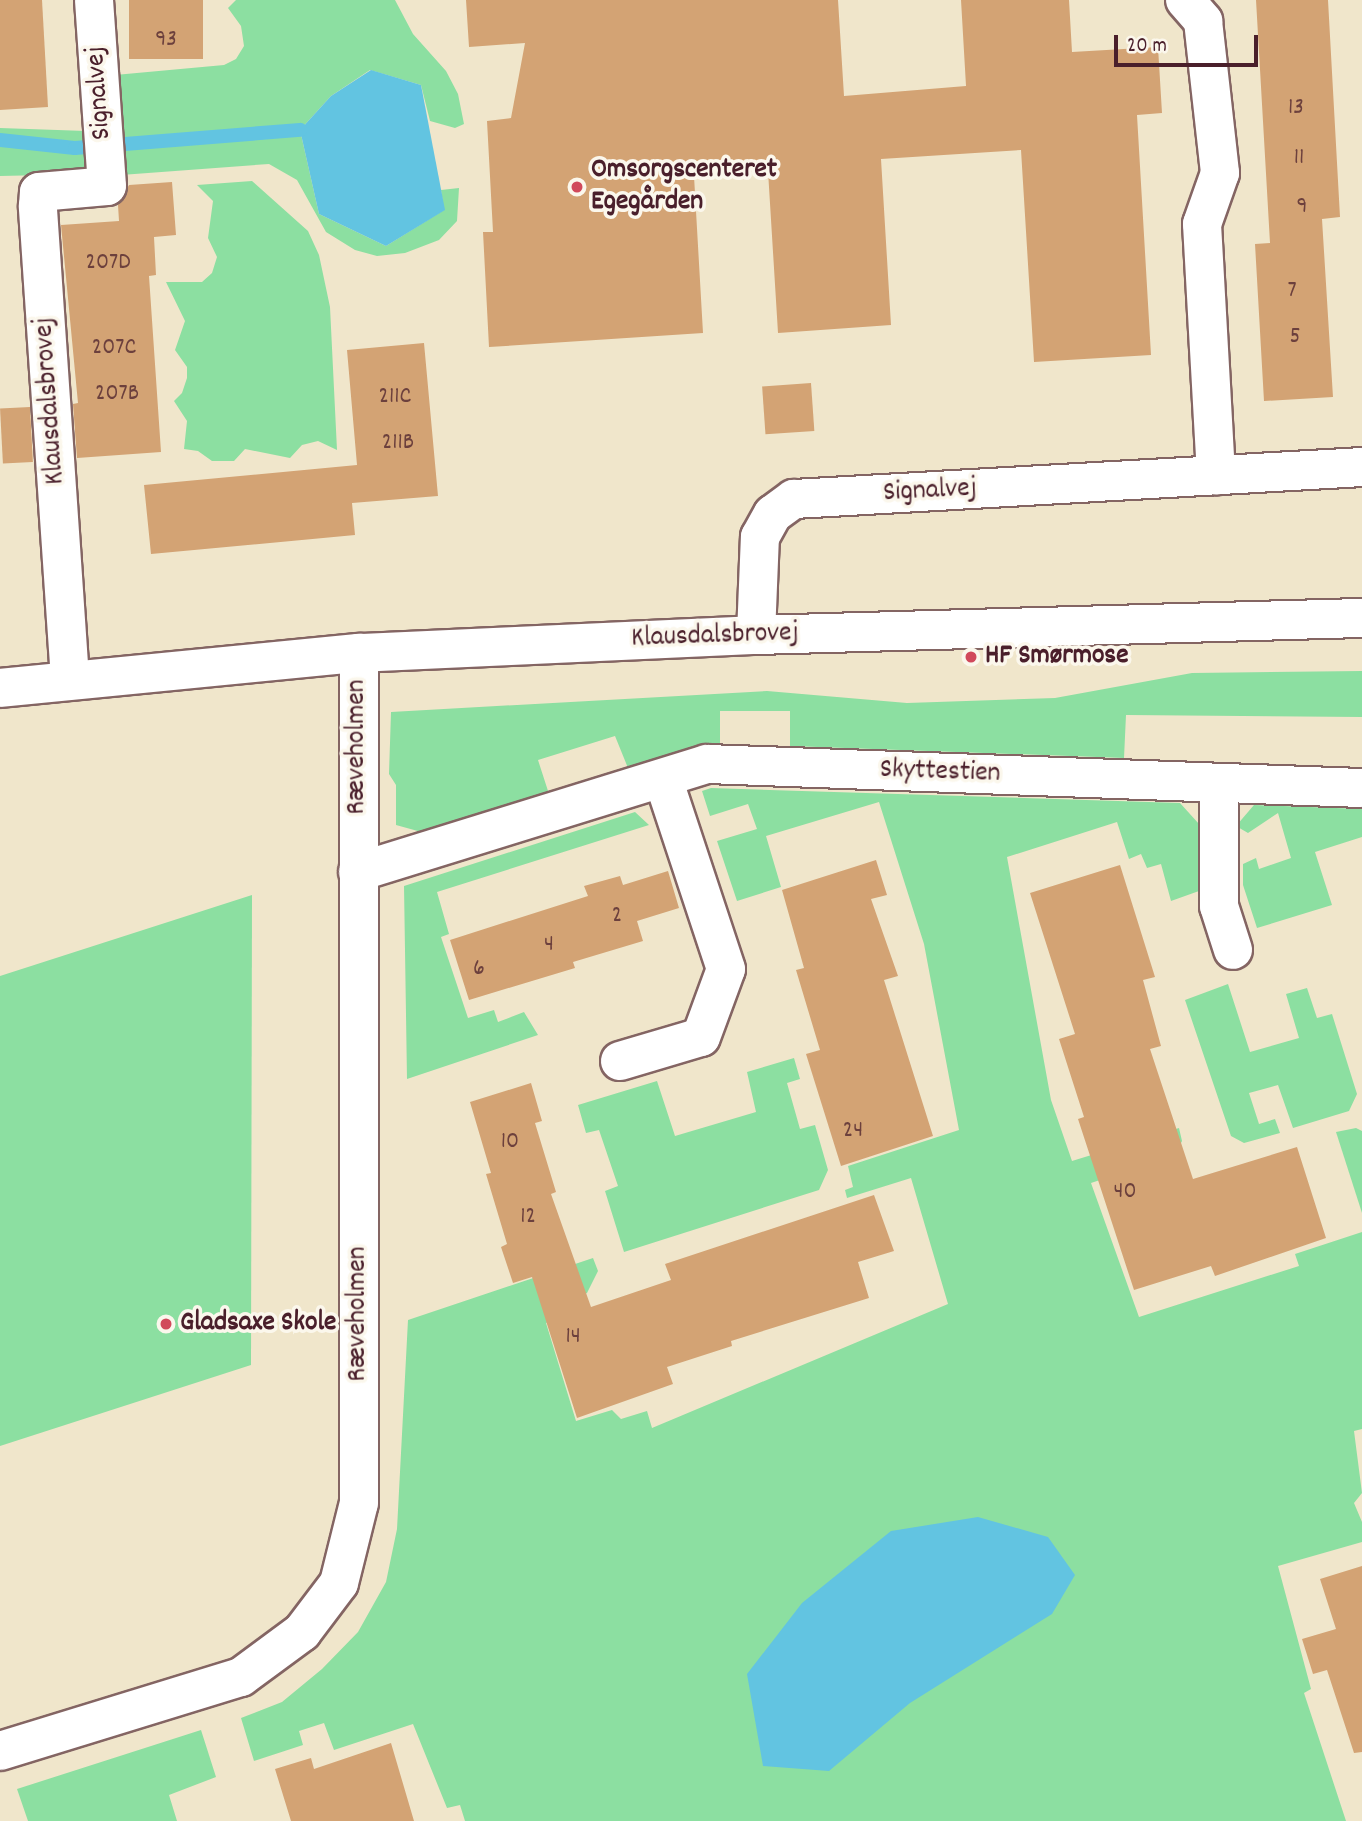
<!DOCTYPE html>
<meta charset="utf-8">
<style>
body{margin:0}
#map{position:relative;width:1362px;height:1821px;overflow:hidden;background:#f0e6cb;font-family:Dekko,sans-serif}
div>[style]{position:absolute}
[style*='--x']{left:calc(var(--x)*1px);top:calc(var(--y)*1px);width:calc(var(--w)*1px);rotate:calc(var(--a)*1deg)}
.green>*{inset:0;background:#8cdfa1}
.water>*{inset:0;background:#62c4e1}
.stream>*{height:14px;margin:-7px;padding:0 7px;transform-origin:7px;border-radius:7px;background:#62c4e1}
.building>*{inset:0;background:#d3a374;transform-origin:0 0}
.roads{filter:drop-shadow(2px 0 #846563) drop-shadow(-2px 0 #846563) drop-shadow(0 2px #846563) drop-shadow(0 -2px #846563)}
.minor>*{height:38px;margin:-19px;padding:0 19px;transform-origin:19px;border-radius:19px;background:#fff}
.dots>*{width:19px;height:19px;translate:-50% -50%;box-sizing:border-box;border:4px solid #fbf7ec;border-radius:50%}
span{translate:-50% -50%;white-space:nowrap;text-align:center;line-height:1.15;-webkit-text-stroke:7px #fbf7ec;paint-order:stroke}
.number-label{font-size:24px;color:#6c403d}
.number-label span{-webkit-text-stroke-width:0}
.street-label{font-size:28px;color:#4a1f2b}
.poi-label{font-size:28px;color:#4a1f2b;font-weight:700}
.left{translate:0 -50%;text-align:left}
.scale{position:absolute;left:1114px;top:35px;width:144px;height:32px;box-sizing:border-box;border:4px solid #4a1f2b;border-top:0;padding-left:9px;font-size:21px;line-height:24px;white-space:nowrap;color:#4a1f2b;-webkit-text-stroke:5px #fbf7ec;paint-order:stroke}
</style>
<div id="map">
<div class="green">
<i style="clip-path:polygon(236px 0,395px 0,413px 34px,446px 71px,458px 94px,464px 124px,455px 128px,430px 121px,421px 85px,370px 70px,331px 96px,300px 130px,319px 214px,386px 246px,444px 210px,441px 190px,459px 188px,457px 221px,439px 240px,405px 253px,377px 256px,355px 250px,326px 232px,297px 180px,269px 164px,121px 175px,115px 75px,224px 65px,236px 59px,244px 46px,241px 26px,228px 8px)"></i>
<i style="clip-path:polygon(0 128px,86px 131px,90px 174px,0 176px)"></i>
<i style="clip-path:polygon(252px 181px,308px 231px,319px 255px,330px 307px,337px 450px,318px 441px,302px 445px,290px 458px,245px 449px,234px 461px,212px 461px,198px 451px,184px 449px,187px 421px,174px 401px,182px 393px,187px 378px,187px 367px,175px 350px,185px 321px,166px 282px,202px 282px,212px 273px,217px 257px,208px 238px,213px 201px,197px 185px)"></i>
<i style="clip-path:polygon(1362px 671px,1362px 717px,1126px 715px,1124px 758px,790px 746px,790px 711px,720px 711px,720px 743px,628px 768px,615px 736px,538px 760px,549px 794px,425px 833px,396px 825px,396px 785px,389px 774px,391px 712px,767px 691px,907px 703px,1055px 698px,1192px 673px)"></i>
<i style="clip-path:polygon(711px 788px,1180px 803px,1199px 824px,1199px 891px,1171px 901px,1161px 864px,1147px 868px,1141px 854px,1129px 859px,1117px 822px,1007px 857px,1051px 1100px,1072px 1161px,1179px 1128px,1182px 1141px,1175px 1155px,1091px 1183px,1139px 1317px,1299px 1266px,1295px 1254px,1362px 1232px,1362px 1429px,1354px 1431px,1362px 1493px,1354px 1503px,1362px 1522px,1362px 1542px,1278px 1566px,1311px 1689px,1304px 1693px,1346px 1821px,465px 1821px,460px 1805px,447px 1808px,413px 1724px,334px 1750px,324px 1723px,299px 1731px,303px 1745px,254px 1761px,241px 1718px,282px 1702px,322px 1669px,358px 1632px,386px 1582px,397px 1529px,408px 1320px,593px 1258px,598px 1271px,587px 1293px,565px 1302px,569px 1314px,546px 1323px,576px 1421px,612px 1410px,621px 1419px,647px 1411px,652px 1428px,948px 1304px,911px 1178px,847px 1198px,845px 1190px,853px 1187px,848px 1166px,959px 1130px,924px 944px,879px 802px,766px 836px,781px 887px,737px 901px,717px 841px,757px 829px,748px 804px,710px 816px,702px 791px)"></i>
<i style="clip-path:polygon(1254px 805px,1362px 809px,1362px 837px,1315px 852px,1332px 905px,1257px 928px,1243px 885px,1243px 864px,1256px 858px,1259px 869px,1291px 858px,1278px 813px,1248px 833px,1236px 826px)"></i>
<i style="clip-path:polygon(635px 812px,649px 825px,437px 892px,449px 934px,441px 937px,468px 1018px,494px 1010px,498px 1022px,524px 1012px,538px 1035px,407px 1079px,404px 886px)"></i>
<i style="clip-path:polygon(252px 895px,251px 1365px,0 1446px,0 976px)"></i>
<i style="clip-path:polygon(1228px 984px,1250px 1052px,1299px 1038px,1286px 994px,1307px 988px,1317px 1018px,1332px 1014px,1357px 1094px,1349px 1111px,1293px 1128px,1278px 1085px,1249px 1093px,1259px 1124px,1275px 1119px,1280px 1133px,1244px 1143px,1231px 1136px,1185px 1000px)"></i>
<i style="clip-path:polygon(794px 1058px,800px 1079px,787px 1083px,800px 1129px,815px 1125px,828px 1170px,819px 1190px,624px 1252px,605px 1191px,618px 1186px,599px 1130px,586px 1133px,578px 1105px,657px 1081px,675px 1136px,756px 1112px,747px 1072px)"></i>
<i style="clip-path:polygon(1356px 1128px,1362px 1131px,1362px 1213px,1336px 1132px)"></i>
<i style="clip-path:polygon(201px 1730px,216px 1777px,169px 1795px,177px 1821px,28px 1821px,17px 1789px)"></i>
</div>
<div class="water">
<i style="clip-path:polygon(371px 70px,421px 85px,445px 210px,386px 246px,319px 214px,300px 130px,331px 96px)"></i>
<i style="clip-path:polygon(978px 1517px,1048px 1537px,1075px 1575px,1052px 1614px,910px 1703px,829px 1771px,763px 1766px,747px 1674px,802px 1603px,891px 1531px)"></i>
</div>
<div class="stream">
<i style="--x:0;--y:140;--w:75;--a:6.1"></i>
<i style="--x:75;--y:148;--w:226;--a:-4.6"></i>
</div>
<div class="building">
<i style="clip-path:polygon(0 0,42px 0,48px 107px,0 110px)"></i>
<i style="left:129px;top:0;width:74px;height:59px"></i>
<i style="clip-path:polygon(466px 0,838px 0,844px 96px,966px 86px,961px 0,1069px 0,1072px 52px,1158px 47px,1162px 113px,1137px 115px,1151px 355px,1034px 362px,1021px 150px,881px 159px,891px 325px,778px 333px,768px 171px,694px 176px,703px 333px,489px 347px,483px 232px,493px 232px,487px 121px,511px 118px,525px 43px,469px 47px)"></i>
<i style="clip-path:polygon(1256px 0,1328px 0,1340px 217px,1322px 219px,1333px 397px,1264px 401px,1255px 244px,1270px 243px)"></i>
<i style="clip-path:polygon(172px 182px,176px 235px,154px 237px,156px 275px,149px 276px,161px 452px,77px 458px,73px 404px,78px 403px,61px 225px,119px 221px,118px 205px,129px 185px)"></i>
<i style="clip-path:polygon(424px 343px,438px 496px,352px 503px,355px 535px,151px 554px,144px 485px,357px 465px,347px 350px)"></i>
<i style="left:811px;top:383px;width:48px;height:49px;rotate:86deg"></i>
<i style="left:30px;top:407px;width:55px;height:30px;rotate:87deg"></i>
<i style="clip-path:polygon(876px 860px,887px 895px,871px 899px,898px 976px,884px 980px,933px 1136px,841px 1166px,806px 1054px,820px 1050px,796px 970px,804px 968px,782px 890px)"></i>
<i style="clip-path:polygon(1120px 865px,1155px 977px,1143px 980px,1161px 1046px,1150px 1049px,1193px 1179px,1297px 1147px,1326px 1238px,1215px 1276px,1211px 1266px,1134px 1290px,1078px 1119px,1084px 1117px,1059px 1039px,1075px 1034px,1030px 893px)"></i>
<i style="clip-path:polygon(668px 871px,679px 908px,637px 921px,643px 941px,573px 962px,575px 968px,469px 1000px,450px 940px,588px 896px,584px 886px,620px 876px,623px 885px)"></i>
<i style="clip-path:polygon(531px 1083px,542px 1121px,535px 1123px,556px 1192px,551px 1194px,591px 1307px,671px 1280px,665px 1264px,874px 1195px,894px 1251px,858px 1262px,869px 1298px,731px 1341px,732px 1346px,667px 1367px,673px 1384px,577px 1418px,532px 1277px,513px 1283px,501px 1247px,507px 1244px,486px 1174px,491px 1173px,470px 1102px)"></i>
<i style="clip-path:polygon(1362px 1566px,1362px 1752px,1354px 1753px,1327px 1670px,1313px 1674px,1302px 1639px,1336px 1629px,1320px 1579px)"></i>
<i style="clip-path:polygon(391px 1743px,414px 1821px,291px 1821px,275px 1769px,311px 1758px,314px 1769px)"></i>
</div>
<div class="roads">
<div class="minor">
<i style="--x:1185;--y:0;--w:28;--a:49"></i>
<i style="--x:1203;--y:21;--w:153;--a:83.6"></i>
<i style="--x:1220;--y:173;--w:54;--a:109.4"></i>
<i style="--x:1202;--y:224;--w:252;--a:86.8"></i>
<i style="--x:756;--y:635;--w:98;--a:-87.7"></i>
<i style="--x:760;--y:537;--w:26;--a:-61"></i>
<i style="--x:773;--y:514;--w:26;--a:-36"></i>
<i style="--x:794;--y:499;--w:569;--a:-3.22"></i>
<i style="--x:70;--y:679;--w:474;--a:-93.9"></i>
<i style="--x:38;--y:206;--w:14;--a:-86"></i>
<i style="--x:39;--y:192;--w:68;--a:-5"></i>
<i style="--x:107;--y:186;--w:186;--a:-94"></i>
<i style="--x:0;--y:688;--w:361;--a:-5.6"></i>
<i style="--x:359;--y:653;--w:397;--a:-2.6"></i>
<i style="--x:756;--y:635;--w:606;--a:-1.61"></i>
<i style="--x:1219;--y:785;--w:121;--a:90"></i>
<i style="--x:1219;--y:906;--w:46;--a:72.3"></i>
<i style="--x:358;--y:872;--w:365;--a:-17.2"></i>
<i style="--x:707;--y:764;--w:655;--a:2.1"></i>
<i style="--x:620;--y:1061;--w:84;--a:-16.5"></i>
<i style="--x:701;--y:1037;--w:72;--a:-69.8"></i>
<i style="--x:726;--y:969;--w:201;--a:-108.3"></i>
<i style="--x:0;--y:1751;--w:252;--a:-17.1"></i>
<i style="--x:241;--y:1677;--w:76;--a:-36.4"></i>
<i style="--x:302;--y:1632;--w:61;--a:-52.9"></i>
<i style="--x:339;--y:1583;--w:82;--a:-76"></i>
<i style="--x:359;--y:1503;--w:850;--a:-90"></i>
</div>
</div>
<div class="dots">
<i style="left:577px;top:187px;background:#d1495b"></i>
<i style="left:971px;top:657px;background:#d1495b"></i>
<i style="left:166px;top:1324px;background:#d1495b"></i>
</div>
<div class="number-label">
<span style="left:166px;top:41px">93</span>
<span style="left:1296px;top:109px">13</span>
<span style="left:1299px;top:159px">11</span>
<span style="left:1302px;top:208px">9</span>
<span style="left:108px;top:264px">207D</span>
<span style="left:1292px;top:292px">7</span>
<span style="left:1295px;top:338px">5</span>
<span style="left:114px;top:349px">207C</span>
<span style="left:117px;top:395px">207B</span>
<span style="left:395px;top:398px">211C</span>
<span style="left:398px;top:444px">211B</span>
<span style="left:617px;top:917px">2</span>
<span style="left:549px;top:946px">4</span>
<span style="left:479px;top:970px">6</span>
<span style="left:853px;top:1132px">24</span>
<span style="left:510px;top:1143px">10</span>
<span style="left:1125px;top:1193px">40</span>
<span style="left:528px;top:1218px">12</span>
<span style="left:573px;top:1338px">14</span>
</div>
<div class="street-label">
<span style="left:100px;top:93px;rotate:-94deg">Signalvej</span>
<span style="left:51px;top:401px;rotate:-94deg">Klausdalsbrovej</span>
<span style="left:930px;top:492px;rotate:-3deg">Signalvej</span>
<span style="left:715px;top:637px;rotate:-2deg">Klausdalsbrovej</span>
<span style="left:358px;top:747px;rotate:-90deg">Ræveholmen</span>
<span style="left:940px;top:773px;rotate:2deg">Skyttestien</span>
<span style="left:359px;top:1314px;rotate:-90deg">Ræveholmen</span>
</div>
<div class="poi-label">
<span class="left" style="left:591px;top:187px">Omsorgscenteret<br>Egegården</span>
<span class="left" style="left:985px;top:657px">HF Smørmose</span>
<span class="left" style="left:180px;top:1324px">Gladsaxe Skole</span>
</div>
<div class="scale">20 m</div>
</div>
